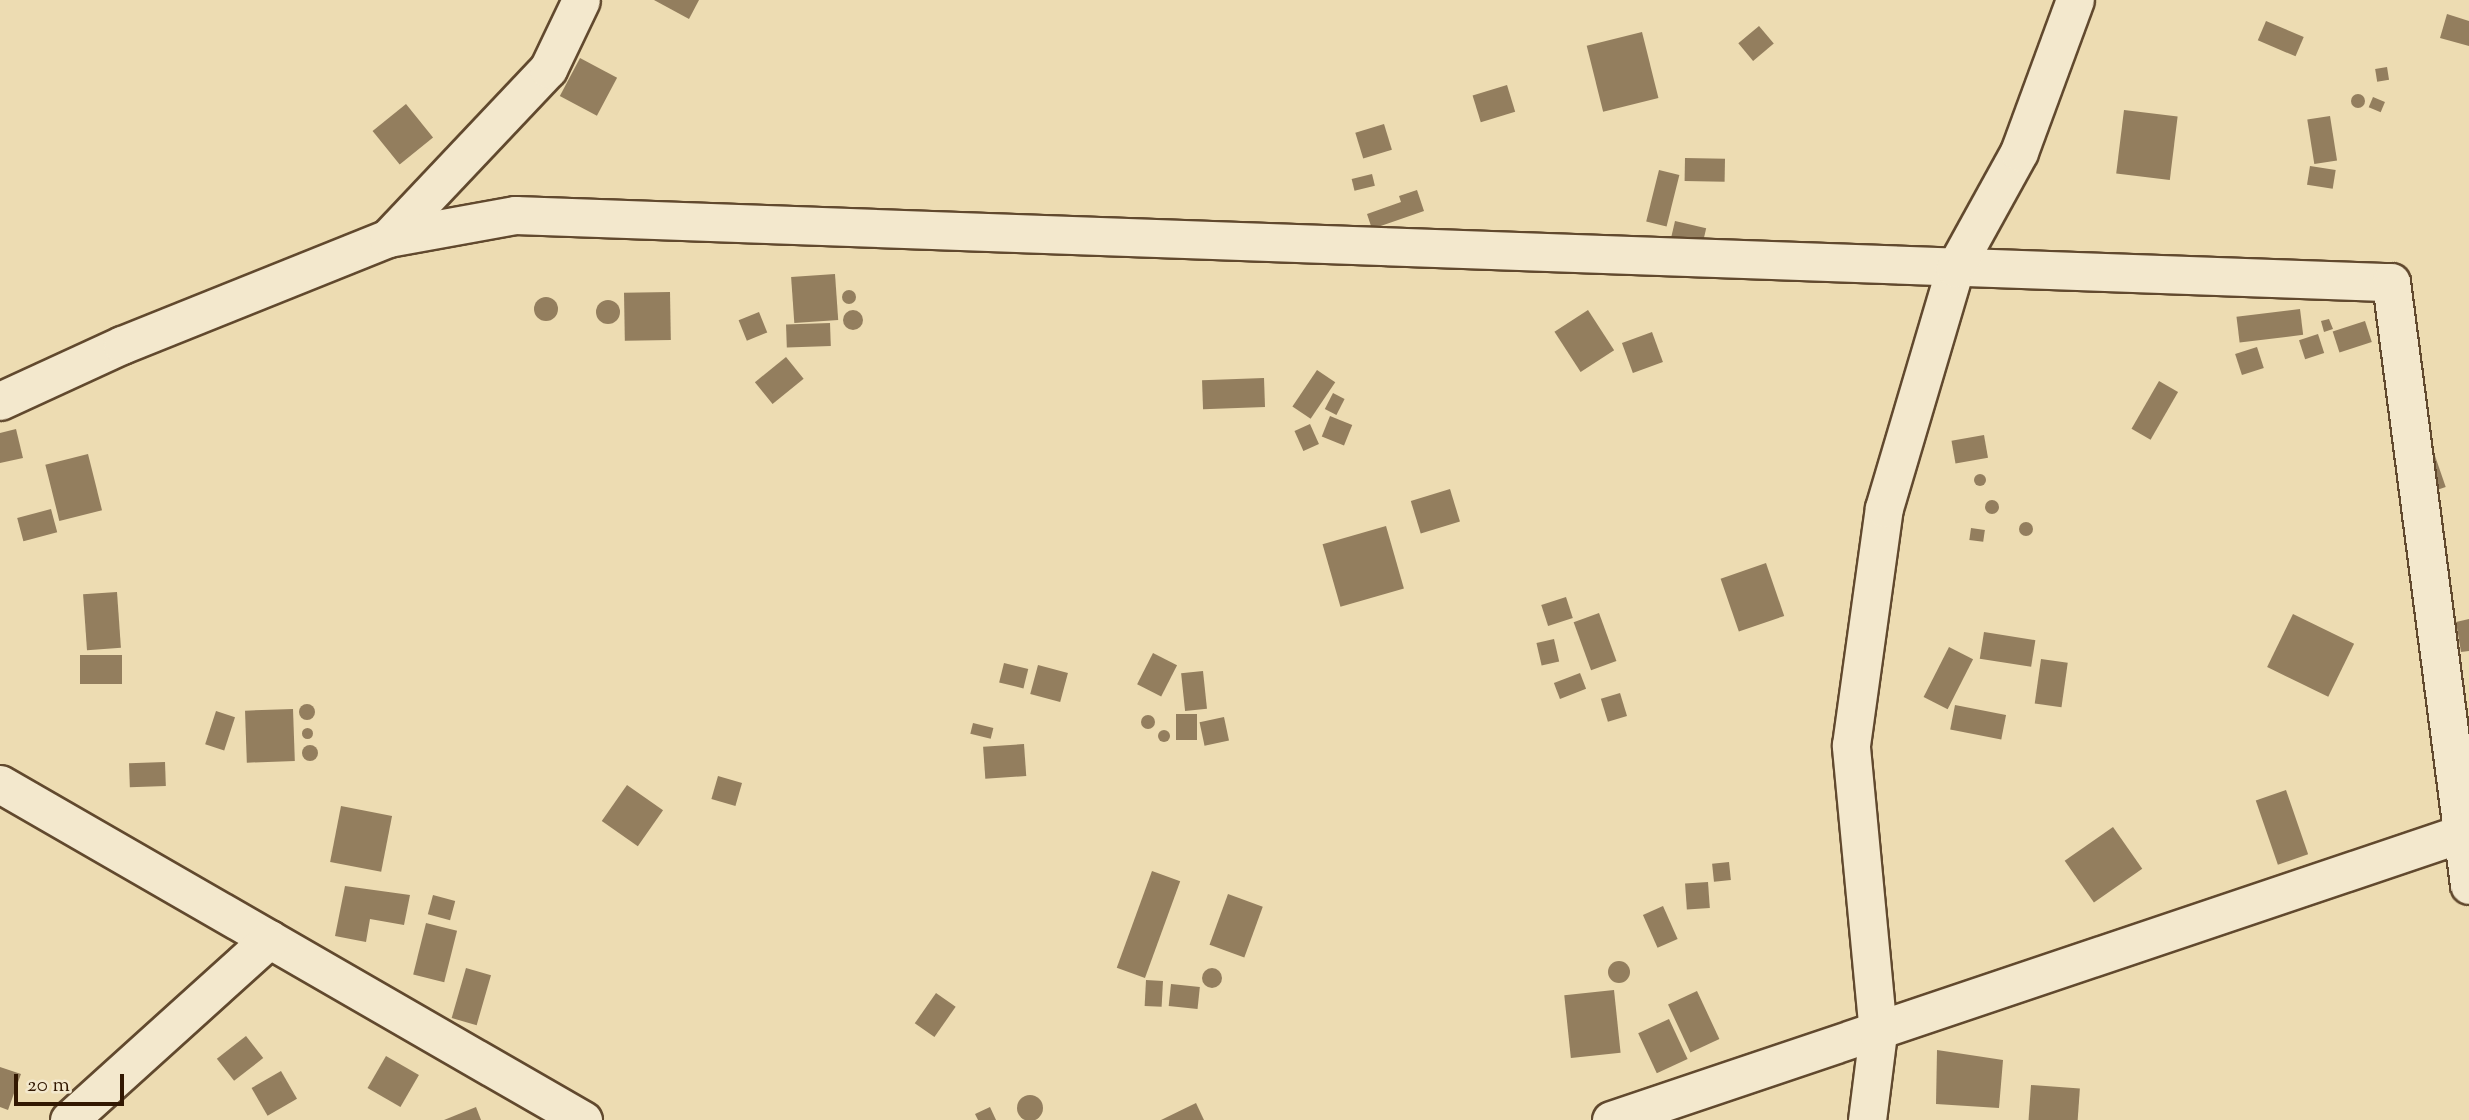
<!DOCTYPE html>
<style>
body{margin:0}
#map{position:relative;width:2469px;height:1120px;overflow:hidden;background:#eddcb2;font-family:"Sorts Mill Goudy",serif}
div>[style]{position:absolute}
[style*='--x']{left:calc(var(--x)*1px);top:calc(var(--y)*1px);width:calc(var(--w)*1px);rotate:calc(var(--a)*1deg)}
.building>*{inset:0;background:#937e5e;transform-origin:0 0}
.round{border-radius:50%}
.roads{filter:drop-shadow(2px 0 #61492e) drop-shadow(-2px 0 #61492e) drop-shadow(0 2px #61492e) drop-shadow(0 -2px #61492e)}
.minor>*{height:37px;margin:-18.5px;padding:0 18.5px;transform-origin:18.5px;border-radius:18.5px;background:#f3e8cd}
span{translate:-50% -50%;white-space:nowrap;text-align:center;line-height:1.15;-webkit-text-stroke:7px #f3e8cd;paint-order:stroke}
.scale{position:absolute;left:14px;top:1074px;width:110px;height:32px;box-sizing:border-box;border:4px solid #321802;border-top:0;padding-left:9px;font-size:21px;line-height:24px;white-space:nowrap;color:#321802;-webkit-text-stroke:5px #f3e8cd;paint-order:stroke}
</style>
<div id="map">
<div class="building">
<i style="clip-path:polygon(654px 0,699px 0,689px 19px)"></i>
<i style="clip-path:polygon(2447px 14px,2469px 21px,2469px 46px,2440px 38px)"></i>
<i style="left:2266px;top:21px;width:41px;height:21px;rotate:23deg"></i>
<i style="left:1759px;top:26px;width:23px;height:27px;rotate:50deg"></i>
<i style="left:1642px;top:32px;width:68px;height:57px;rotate:76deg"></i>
<i style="left:580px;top:58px;width:42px;height:43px;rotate:28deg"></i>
<i style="left:2387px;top:67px;width:13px;height:12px;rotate:81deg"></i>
<i style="left:1507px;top:85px;width:28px;height:36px;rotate:73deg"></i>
<i class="round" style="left:2351px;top:94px;width:14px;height:14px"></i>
<i style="left:2373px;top:97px;width:13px;height:11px;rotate:23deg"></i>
<i style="left:406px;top:104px;width:43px;height:43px;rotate:51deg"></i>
<i style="left:2124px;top:110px;width:54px;height:64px;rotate:7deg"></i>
<i style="left:2330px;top:116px;width:45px;height:23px;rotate:81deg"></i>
<i style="left:1384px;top:124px;width:27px;height:30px;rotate:73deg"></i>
<i style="left:1685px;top:158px;width:40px;height:23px;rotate:1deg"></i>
<i style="left:2310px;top:166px;width:26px;height:19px;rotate:9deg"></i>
<i style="left:1659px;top:170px;width:21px;height:53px;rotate:14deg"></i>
<i style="left:1372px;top:174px;width:12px;height:21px;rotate:76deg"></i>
<i style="clip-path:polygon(1417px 190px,1424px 211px,1372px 229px,1367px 214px,1401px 202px,1399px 196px)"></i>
<i style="left:1675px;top:221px;width:32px;height:18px;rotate:13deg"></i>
<i style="left:835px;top:274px;width:46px;height:44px;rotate:86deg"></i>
<i class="round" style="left:842px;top:290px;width:14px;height:14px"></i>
<i style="left:670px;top:292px;width:48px;height:46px;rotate:89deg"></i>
<i class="round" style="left:534px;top:297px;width:24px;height:24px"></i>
<i class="round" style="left:596px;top:300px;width:24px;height:24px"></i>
<i style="left:2300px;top:309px;width:26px;height:64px;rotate:83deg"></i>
<i class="round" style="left:843px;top:310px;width:20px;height:20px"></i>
<i style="left:1588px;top:310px;width:48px;height:40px;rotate:57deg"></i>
<i style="left:759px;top:312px;width:22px;height:22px;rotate:68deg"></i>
<i style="clip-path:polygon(2329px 319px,2333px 329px,2324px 332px,2321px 321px)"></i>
<i style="left:2365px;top:321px;width:22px;height:34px;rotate:72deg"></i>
<i style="left:830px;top:323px;width:23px;height:44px;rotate:88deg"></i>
<i style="left:1652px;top:332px;width:32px;height:32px;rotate:70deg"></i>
<i style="left:2318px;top:334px;width:20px;height:20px;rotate:72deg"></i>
<i style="left:2257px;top:347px;width:22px;height:23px;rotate:72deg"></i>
<i style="left:786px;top:357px;width:28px;height:40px;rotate:51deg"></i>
<i style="left:1317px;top:370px;width:22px;height:44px;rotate:34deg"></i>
<i style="left:1264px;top:378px;width:29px;height:62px;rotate:88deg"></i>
<i style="left:2159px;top:381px;width:22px;height:55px;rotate:30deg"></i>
<i style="left:1333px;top:393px;width:13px;height:18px;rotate:27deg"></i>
<i style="left:1330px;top:416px;width:24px;height:22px;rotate:22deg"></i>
<i style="left:1310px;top:424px;width:22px;height:17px;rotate:66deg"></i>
<i style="clip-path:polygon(16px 429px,23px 458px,0 463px,0 433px)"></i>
<i style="left:1984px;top:435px;width:23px;height:33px;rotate:80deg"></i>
<i style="left:2433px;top:450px;width:39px;height:38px;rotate:71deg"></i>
<i style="left:88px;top:454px;width:58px;height:44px;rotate:76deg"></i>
<i class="round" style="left:1974px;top:474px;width:12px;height:12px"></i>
<i style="left:1450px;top:489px;width:34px;height:41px;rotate:73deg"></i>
<i class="round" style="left:1985px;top:500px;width:14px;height:14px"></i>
<i style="left:51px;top:509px;width:24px;height:35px;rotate:75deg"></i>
<i class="round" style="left:2019px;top:522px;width:14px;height:14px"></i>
<i style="left:1386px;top:526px;width:65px;height:66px;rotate:74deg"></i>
<i style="left:1971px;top:528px;width:14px;height:12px;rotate:8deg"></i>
<i style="left:1766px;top:563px;width:56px;height:48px;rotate:71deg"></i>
<i style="left:117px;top:592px;width:56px;height:34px;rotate:86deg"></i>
<i style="left:1566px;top:597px;width:22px;height:26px;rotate:72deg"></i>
<i style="left:1599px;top:613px;width:51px;height:27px;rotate:70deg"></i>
<i style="left:2293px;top:614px;width:68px;height:59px;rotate:26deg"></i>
<i style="clip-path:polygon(2469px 619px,2469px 651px,2461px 652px,2456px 622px)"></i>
<i style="left:1984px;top:632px;width:52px;height:27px;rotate:9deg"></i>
<i style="left:1554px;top:639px;width:23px;height:18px;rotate:77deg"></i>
<i style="left:1949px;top:647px;width:27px;height:56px;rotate:27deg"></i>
<i style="left:1153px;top:653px;width:27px;height:35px;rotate:27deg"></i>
<i style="left:80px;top:655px;width:42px;height:29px"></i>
<i style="left:2041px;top:659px;width:27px;height:45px;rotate:8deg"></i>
<i style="left:1004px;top:663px;width:25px;height:20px;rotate:14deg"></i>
<i style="left:1038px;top:665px;width:31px;height:30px;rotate:15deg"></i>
<i style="left:1203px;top:671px;width:38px;height:22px;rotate:84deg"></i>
<i style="left:1580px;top:673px;width:17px;height:28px;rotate:69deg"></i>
<i style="left:1620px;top:693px;width:24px;height:20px;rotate:73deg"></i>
<i class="round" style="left:299px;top:704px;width:16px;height:16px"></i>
<i style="left:1955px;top:705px;width:52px;height:25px;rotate:11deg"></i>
<i style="left:293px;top:709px;width:52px;height:48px;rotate:88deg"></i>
<i style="left:216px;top:711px;width:20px;height:35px;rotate:18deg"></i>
<i style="left:1176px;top:714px;width:21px;height:26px"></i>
<i class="round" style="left:1141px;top:715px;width:14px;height:14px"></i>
<i style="left:1224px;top:717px;width:24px;height:25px;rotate:78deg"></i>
<i style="left:973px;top:723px;width:21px;height:11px;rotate:14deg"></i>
<i class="round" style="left:301.5px;top:727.5px;width:11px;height:11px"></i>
<i class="round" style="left:1158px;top:730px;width:12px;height:12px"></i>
<i style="left:1024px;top:744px;width:32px;height:41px;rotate:86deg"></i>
<i class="round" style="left:302px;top:745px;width:16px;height:16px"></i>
<i style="left:165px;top:762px;width:24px;height:36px;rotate:88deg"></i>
<i style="left:718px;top:776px;width:25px;height:24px;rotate:16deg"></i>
<i style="left:627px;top:785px;width:44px;height:44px;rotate:35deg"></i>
<i style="left:2286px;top:790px;width:68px;height:32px;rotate:71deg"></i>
<i style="left:341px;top:806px;width:52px;height:57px;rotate:11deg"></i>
<i style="left:2113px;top:827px;width:51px;height:59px;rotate:55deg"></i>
<i style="left:1729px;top:862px;width:18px;height:17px;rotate:84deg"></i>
<i style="left:1152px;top:871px;width:30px;height:103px;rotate:20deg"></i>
<i style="left:1708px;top:882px;width:26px;height:23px;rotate:86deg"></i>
<i style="clip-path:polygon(345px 886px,410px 895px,404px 925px,370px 919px,366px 942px,335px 936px)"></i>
<i style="left:1228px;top:894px;width:37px;height:54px;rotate:20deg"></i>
<i style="left:433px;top:895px;width:23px;height:20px;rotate:15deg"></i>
<i style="left:1663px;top:906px;width:36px;height:22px;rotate:66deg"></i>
<i style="left:426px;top:923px;width:32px;height:53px;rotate:14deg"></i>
<i class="round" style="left:1608px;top:961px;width:22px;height:22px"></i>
<i style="left:466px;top:968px;width:26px;height:52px;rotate:16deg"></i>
<i class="round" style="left:1202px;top:968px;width:20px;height:20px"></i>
<i style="left:1146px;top:980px;width:17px;height:26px;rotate:3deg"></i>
<i style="left:1171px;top:984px;width:29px;height:22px;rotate:6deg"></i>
<i style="left:1614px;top:990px;width:63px;height:50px;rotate:84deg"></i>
<i style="left:1697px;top:991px;width:53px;height:32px;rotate:65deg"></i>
<i style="left:936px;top:993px;width:24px;height:37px;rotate:35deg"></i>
<i style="left:1669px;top:1019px;width:44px;height:34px;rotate:65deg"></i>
<i style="left:246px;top:1036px;width:28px;height:37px;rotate:52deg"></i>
<i style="clip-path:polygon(1937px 1050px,2003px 1060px,1999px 1108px,1936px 1104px)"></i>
<i style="left:386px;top:1056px;width:38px;height:37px;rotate:30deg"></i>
<i style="clip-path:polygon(0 1067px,21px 1074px,8px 1110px,0 1107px)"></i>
<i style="left:281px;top:1071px;width:32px;height:34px;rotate:60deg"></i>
<i style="left:2031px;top:1085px;width:49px;height:35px;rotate:4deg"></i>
<i class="round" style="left:1017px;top:1095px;width:26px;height:26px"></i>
<i style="clip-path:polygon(1196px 1103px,1204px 1120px,1161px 1120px)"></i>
<i style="clip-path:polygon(476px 1107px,481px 1120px,444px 1120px)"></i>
<i style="clip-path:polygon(990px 1107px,996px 1120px,978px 1120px,975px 1114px)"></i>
</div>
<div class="roads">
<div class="minor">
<i style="--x:388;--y:238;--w:233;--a:-46.6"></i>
<i style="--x:548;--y:69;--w:76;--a:-64.4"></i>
<i style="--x:0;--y:401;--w:134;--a:-24.7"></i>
<i style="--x:122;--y:345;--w:287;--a:-21.9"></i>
<i style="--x:388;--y:238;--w:129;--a:-10.3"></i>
<i style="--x:515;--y:215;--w:1877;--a:2.05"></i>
<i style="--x:2391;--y:282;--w:608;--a:82.63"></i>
<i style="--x:0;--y:784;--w:673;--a:29.96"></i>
<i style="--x:69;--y:1120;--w:270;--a:-42.1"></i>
<i style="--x:1611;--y:1120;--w:905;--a:-18.62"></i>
<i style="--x:1867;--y:1120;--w:88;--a:-82.8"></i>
<i style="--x:1878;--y:1033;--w:289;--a:-95.4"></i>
<i style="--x:1851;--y:745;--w:239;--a:-82.1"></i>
<i style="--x:1884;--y:508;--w:250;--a:-73.5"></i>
<i style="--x:1955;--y:268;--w:132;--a:-61.1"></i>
<i style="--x:2019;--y:152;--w:162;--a:-69.8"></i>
</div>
</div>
<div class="scale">20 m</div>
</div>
